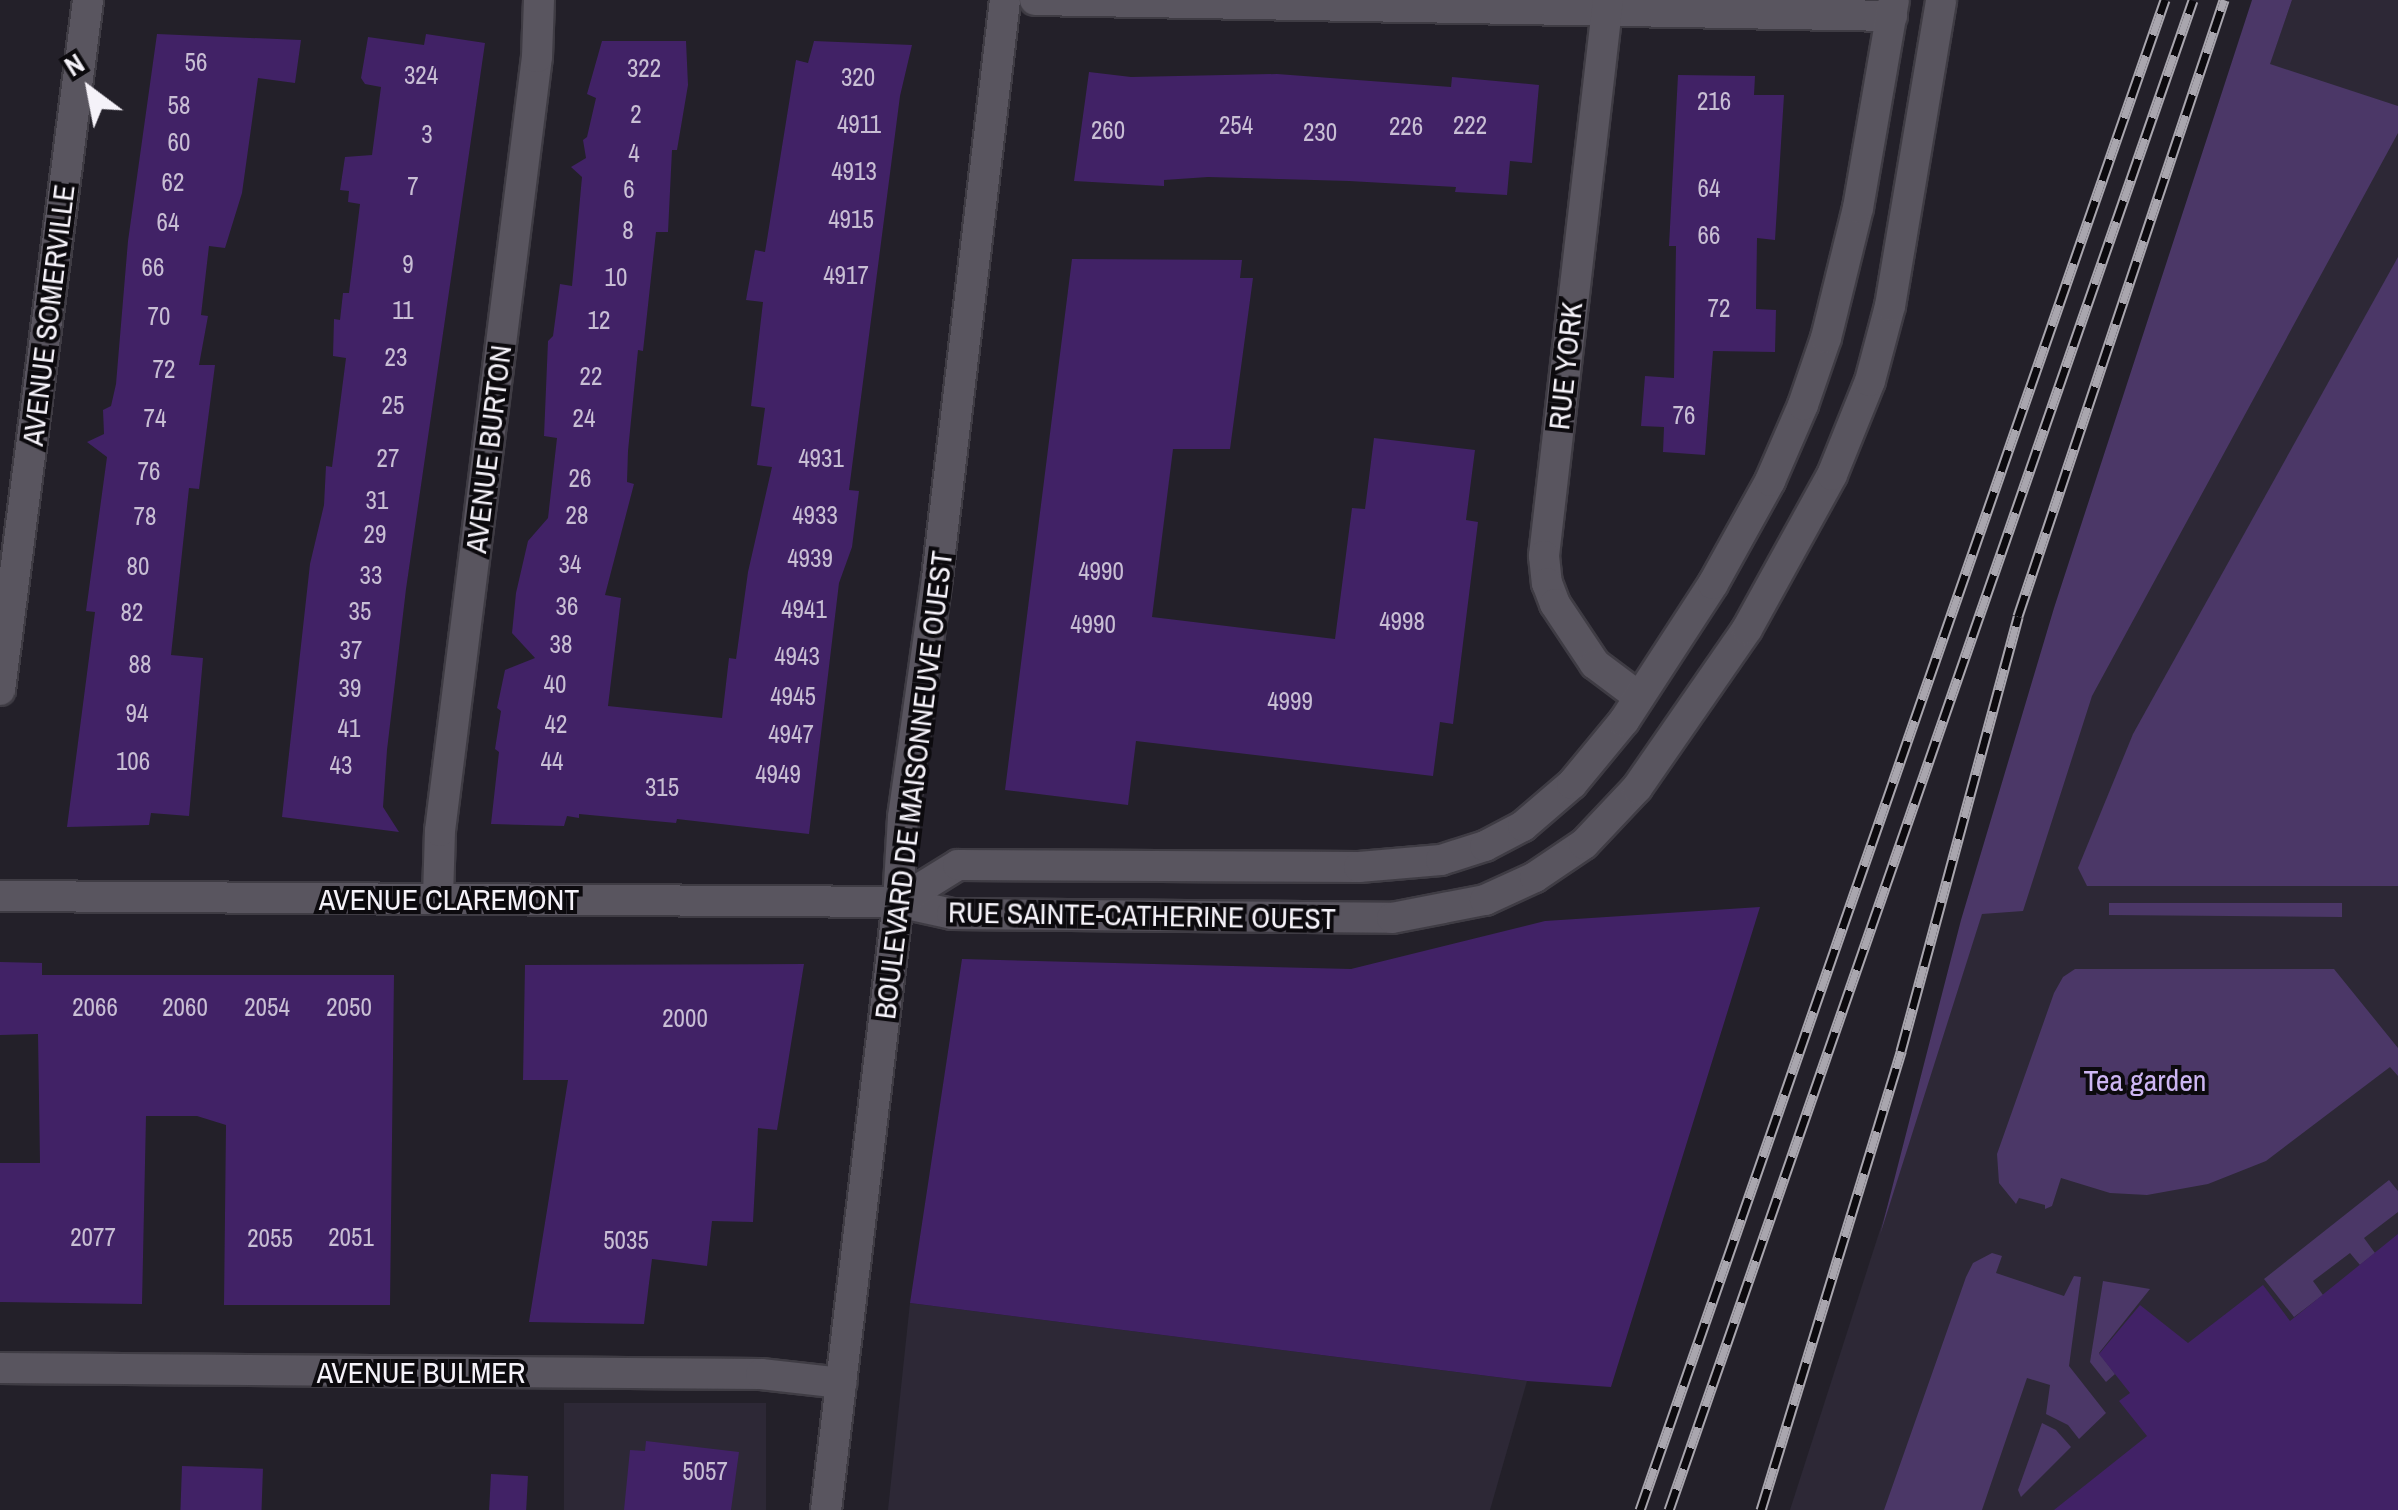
<!DOCTYPE html>
<style>
body{margin:0}
#map{position:relative;width:2398px;height:1510px;overflow:hidden;background:#232029;font-family:"Archivo Narrow",sans-serif}
div>[style]{position:absolute}
[style*='--x']{left:calc(var(--x)*1px);top:calc(var(--y)*1px);width:calc(var(--w)*1px);rotate:calc(var(--a)*1deg)}
.built>*{inset:0;background:#2d2836;transform-origin:0 0}
.green>*{inset:0;background:#4b3767}
.building>*{inset:0;background:#412266;transform-origin:0 0}
.roads{filter:drop-shadow(2px 0 #3f3c44) drop-shadow(-2px 0 #3f3c44) drop-shadow(0 2px #3f3c44) drop-shadow(0 -2px #3f3c44)}
.street>*{height:30px;margin:-15px;padding:0 15px;transform-origin:15px;border-radius:15px;background:#59555f}
.secondary>*{height:30px;margin:-15px;padding:0 15px;transform-origin:15px;border-radius:15px;background:#59555f}
.rail>*{height:11px;margin-top:-5.5px;transform-origin:0;background:repeating-linear-gradient(90deg,#0c0a0e 0 22px,#a9a6ae 0 44px);box-sizing:border-box;border-block:2px solid #a9a6ae}
span{translate:-50% -50%;white-space:nowrap;text-align:center;line-height:1.15;-webkit-text-stroke:8px #0c0a0e;paint-order:stroke}
.number-label{font-size:25px;color:#c8bed4}
.number-label span{-webkit-text-stroke-width:0}
.street-label{font-size:30px;color:#f5f2f9}
.park-label{font-size:30px;color:#cdb6f3}
.north{position:absolute;left:40px;top:40px;width:100px;height:100px;-webkit-text-stroke:8px #0c0a0e;paint-order:stroke;rotate:328deg;font-size:28px;font-weight:700;line-height:40px;text-align:center;color:#f5f2f9}
.north::after{content:'';display:block;margin:auto;width:35px;height:45px;background:#f5f2f9;clip-path:polygon(50% 0,100% 100%,50% 72%,0 100%)}
</style>
<div id="map">
<div class="built">
<i style="clip-path:polygon(2292px 0,2398px 0,2398px 1510px,1790px 1510px,2111px 511px)"></i>
<i style="clip-path:polygon(910px 1303px,1527px 1381px,1490px 1510px,888px 1510px)"></i>
<i style="left:564px;top:1403px;width:202px;height:107px"></i>
</div>
<div class="green">
<i style="clip-path:polygon(2252px 0,2292px 0,2270px 64px,2398px 106px,2398px 133px,2092px 696px,2023px 911px,1982px 914px,1880px 1235px,1961px 920px,2054px 608px)"></i>
<i style="clip-path:polygon(2398px 257px,2398px 886px,2087px 886px,2078px 868px,2133px 734px)"></i>
<i style="clip-path:polygon(2342px 903px,2342px 917px,2109px 915px,2109px 903px)"></i>
<i style="clip-path:polygon(2075px 969px,2334px 969px,2398px 1048px,2398px 1076px,2390px 1067px,2266px 1161px,2208px 1184px,2147px 1195px,2110px 1193px,2061px 1178px,2052px 1206px,2045px 1209px,2045px 1205px,2019px 1198px,2016px 1204px,1999px 1183px,1997px 1154px,2054px 993px,2063px 977px)"></i>
<i style="clip-path:polygon(2389px 1180px,2398px 1191px,2398px 1212px,2364px 1238px,2375px 1253px,2360px 1265px,2350px 1253px,2313px 1281px,2323px 1295px,2294px 1317px,2264px 1279px)"></i>
<i style="clip-path:polygon(1992px 1253px,2002px 1256px,1996px 1273px,2064px 1296px,2074px 1276px,2081px 1277px,2069px 1366px,2106px 1413px,2079px 1439px,2068px 1425px,2046px 1414px,2050px 1385px,2027px 1378px,1982px 1510px,1884px 1510px,1966px 1277px,1973px 1263px)"></i>
<i style="clip-path:polygon(2103px 1281px,2150px 1289px,2099px 1353px,2115px 1374px,2106px 1382px,2090px 1362px)"></i>
<i style="clip-path:polygon(2042px 1423px,2056px 1430px,2071px 1447px,2021px 1497px,2018px 1490px)"></i>
</div>
<div class="building">
<i style="clip-path:polygon(157px 34px,301px 40px,295px 83px,258px 78px,242px 193px,225px 248px,209px 246px,201px 315px,208px 316px,199px 365px,215px 365px,199px 489px,189px 488px,171px 655px,203px 658px,189px 816px,151px 813px,149px 825px,67px 827px,95px 612px,86px 611px,107px 457px,87px 442px,104px 434px,103px 410px,111px 406px,116px 384px,128px 241px)"></i>
<i style="clip-path:polygon(426px 34px,485px 43px,406px 589px,387px 750px,383px 807px,399px 832px,282px 817px,310px 564px,324px 505px,326px 466px,332px 467px,346px 358px,333px 356px,334px 319px,340px 320px,343px 293px,349px 293px,360px 204px,348px 202px,349px 191px,340px 190px,345px 157px,372px 155px,381px 87px,365px 84px,361px 78px,368px 37px,424px 45px)"></i>
<i style="clip-path:polygon(602px 41px,686px 41px,688px 85px,677px 150px,672px 150px,668px 232px,656px 232px,643px 351px,638px 350px,628px 451px,627px 482px,634px 484px,605px 595px,621px 598px,608px 706px,722px 718px,729px 658px,736px 659px,748px 572px,772px 467px,757px 465px,765px 408px,751px 406px,763px 302px,746px 300px,755px 250px,765px 252px,796px 60px,808px 63px,814px 41px,912px 45px,900px 96px,849px 490px,859px 491px,852px 547px,839px 583px,809px 834px,677px 819px,676px 823px,579px 814px,579px 818px,567px 816px,564px 826px,491px 824px,499px 752px,495px 749px,501px 711px,497px 708px,505px 670px,535px 658px,512px 633px,516px 593px,528px 541px,548px 518px,557px 438px,544px 436px,548px 341px,553px 336px,560px 284px,572px 286px,582px 177px,571px 167px,586px 158px,583px 140px,587px 137px,596px 98px,587px 94px)"></i>
<i style="clip-path:polygon(1089px 72px,1131px 77px,1277px 74px,1451px 87px,1452px 77px,1539px 85px,1532px 163px,1510px 161px,1507px 195px,1455px 192px,1456px 187px,1349px 181px,1208px 177px,1164px 180px,1164px 186px,1074px 181px)"></i>
<i style="clip-path:polygon(1678px 75px,1755px 76px,1754px 95px,1784px 95px,1775px 240px,1757px 238px,1756px 309px,1776px 310px,1775px 352px,1713px 351px,1705px 455px,1663px 452px,1664px 427px,1641px 426px,1645px 376px,1674px 378px,1676px 246px,1669px 246px)"></i>
<i style="clip-path:polygon(1072px 259px,1242px 260px,1240px 278px,1253px 278px,1230px 449px,1173px 449px,1152px 617px,1335px 639px,1352px 508px,1365px 509px,1374px 438px,1475px 450px,1466px 520px,1478px 522px,1453px 724px,1440px 722px,1433px 776px,1136px 741px,1128px 805px,1005px 790px)"></i>
<i style="clip-path:polygon(1760px 907px,1611px 1387px,1527px 1381px,910px 1303px,962px 959px,1351px 969px,1545px 921px)"></i>
<i style="clip-path:polygon(0 962px,42px 963px,42px 975px,394px 975px,390px 1305px,224px 1305px,226px 1125px,197px 1116px,146px 1116px,142px 1304px,0 1302px,0 1163px,40px 1163px,38px 1034px,0 1035px)"></i>
<i style="clip-path:polygon(804px 964px,777px 1130px,758px 1128px,753px 1222px,712px 1221px,707px 1266px,652px 1259px,644px 1324px,529px 1322px,568px 1080px,523px 1080px,525px 965px)"></i>
<i style="clip-path:polygon(2398px 1234px,2398px 1510px,2054px 1510px,2147px 1436px,2119px 1401px,2130px 1393px,2099px 1354px,2140px 1305px,2188px 1343px,2263px 1285px,2290px 1321px)"></i>
<i style="clip-path:polygon(646px 1441px,739px 1452px,731px 1510px,624px 1510px,630px 1450px,645px 1451px)"></i>
<i style="left:182px;top:1466px;width:81px;height:45px;rotate:2deg"></i>
<i style="left:491px;top:1474px;width:37px;height:36px;rotate:3deg"></i>
</div>
<div class="roads">
<div class="street">
<i style="--x:1035;--y:0;--w:857;--a:1.07"></i>
<i style="--x:1608;--y:0;--w:560;--a:96.57"></i>
<i style="--x:1544;--y:556;--w:27;--a:84"></i>
<i style="--x:1547;--y:583;--w:22;--a:69"></i>
<i style="--x:1555;--y:604;--w:72;--a:56.3"></i>
<i style="--x:1595;--y:664;--w:55;--a:36.9"></i>
<i style="--x:0;--y:690;--w:696;--a:-82.73"></i>
<i style="--x:0;--y:896;--w:898;--a:0.38"></i>
<i style="--x:898;--y:902;--w:85;--a:-86.6"></i>
<i style="--x:903;--y:817;--w:241;--a:-81.9"></i>
<i style="--x:937;--y:578;--w:582;--a:-83.29"></i>
<i style="--x:438;--y:898;--w:67;--a:-88.3"></i>
<i style="--x:440;--y:831;--w:780;--a:-82.86"></i>
<i style="--x:537;--y:57;--w:57;--a:-88"></i>
<i style="--x:0;--y:1368;--w:761;--a:0.45"></i>
<i style="--x:761;--y:1374;--w:81;--a:6.4"></i>
</div>
<div class="secondary">
<i style="--x:898;--y:902;--w:55;--a:12.5"></i>
<i style="--x:952;--y:914;--w:440;--a:0.5"></i>
<i style="--x:1392;--y:918;--w:95;--a:-11"></i>
<i style="--x:1485;--y:900;--w:55;--a:-24.7"></i>
<i style="--x:1535;--y:877;--w:59;--a:-34"></i>
<i style="--x:1584;--y:844;--w:77;--a:-46.6"></i>
<i style="--x:1637;--y:788;--w:193;--a:-55.3"></i>
<i style="--x:1747;--y:629;--w:176;--a:-61.1"></i>
<i style="--x:1832;--y:475;--w:101;--a:-68"></i>
<i style="--x:1870;--y:381;--w:78;--a:-75.1"></i>
<i style="--x:1890;--y:306;--w:310;--a:-80.5"></i>
<i style="--x:898;--y:902;--w:70;--a:-31.7"></i>
<i style="--x:958;--y:865;--w:401;--a:0.3"></i>
<i style="--x:1359;--y:867;--w:82;--a:-4.9"></i>
<i style="--x:1441;--y:860;--w:46;--a:-17.7"></i>
<i style="--x:1485;--y:846;--w:43;--a:-27.8"></i>
<i style="--x:1523;--y:826;--w:65;--a:-40.6"></i>
<i style="--x:1572;--y:784;--w:82;--a:-50.5"></i>
<i style="--x:1624;--y:721;--w:163;--a:-57"></i>
<i style="--x:1713;--y:584;--w:118;--a:-61"></i>
<i style="--x:1770;--y:481;--w:83;--a:-66.5"></i>
<i style="--x:1803;--y:405;--w:71;--a:-71.1"></i>
<i style="--x:1826;--y:338;--w:134;--a:-76.2"></i>
<i style="--x:1858;--y:208;--w:211;--a:-80.2"></i>
<i style="--x:826;--y:1510;--w:612;--a:-83.25"></i>
</div>
</div>
<div class="rail">
<i style="--x:1640;--y:1510;--w:1599;--a:-70.83"></i>
<i style="--x:1669;--y:1510;--w:1598;--a:-70.86"></i>
<i style="--x:1761;--y:1510;--w:480;--a:-73"></i>
<i style="--x:1901;--y:1051;--w:450;--a:-74.9"></i>
<i style="--x:2018;--y:616;--w:650;--a:-71.51"></i>
</div>
<div class="number-label">
<span style="left:196px;top:62px">56</span>
<span style="left:644px;top:68px">322</span>
<span style="left:421px;top:75px">324</span>
<span style="left:858px;top:77px">320</span>
<span style="left:1714px;top:101px">216</span>
<span style="left:179px;top:105px">58</span>
<span style="left:636px;top:114px">2</span>
<span style="left:859px;top:124px">4911</span>
<span style="left:1236px;top:125px">254</span>
<span style="left:1470px;top:125px">222</span>
<span style="left:1406px;top:126px">226</span>
<span style="left:1108px;top:130px">260</span>
<span style="left:1320px;top:132px">230</span>
<span style="left:427px;top:134px">3</span>
<span style="left:179px;top:142px">60</span>
<span style="left:634px;top:153px">4</span>
<span style="left:854px;top:171px">4913</span>
<span style="left:173px;top:182px">62</span>
<span style="left:413px;top:186px">7</span>
<span style="left:1709px;top:188px">64</span>
<span style="left:629px;top:189px">6</span>
<span style="left:851px;top:219px">4915</span>
<span style="left:168px;top:222px">64</span>
<span style="left:628px;top:230px">8</span>
<span style="left:1709px;top:235px">66</span>
<span style="left:408px;top:264px">9</span>
<span style="left:153px;top:267px">66</span>
<span style="left:846px;top:275px">4917</span>
<span style="left:616px;top:277px">10</span>
<span style="left:1719px;top:308px">72</span>
<span style="left:403px;top:310px">11</span>
<span style="left:159px;top:316px">70</span>
<span style="left:599px;top:320px">12</span>
<span style="left:396px;top:357px">23</span>
<span style="left:164px;top:369px">72</span>
<span style="left:591px;top:376px">22</span>
<span style="left:393px;top:405px">25</span>
<span style="left:1684px;top:415px">76</span>
<span style="left:155px;top:418px">74</span>
<span style="left:584px;top:418px">24</span>
<span style="left:388px;top:458px">27</span>
<span style="left:821px;top:458px">4931</span>
<span style="left:149px;top:471px">76</span>
<span style="left:580px;top:478px">26</span>
<span style="left:377px;top:500px">31</span>
<span style="left:577px;top:515px">28</span>
<span style="left:815px;top:515px">4933</span>
<span style="left:145px;top:516px">78</span>
<span style="left:375px;top:534px">29</span>
<span style="left:810px;top:558px">4939</span>
<span style="left:570px;top:564px">34</span>
<span style="left:138px;top:566px">80</span>
<span style="left:1101px;top:571px">4990</span>
<span style="left:371px;top:575px">33</span>
<span style="left:567px;top:606px">36</span>
<span style="left:804px;top:609px">4941</span>
<span style="left:360px;top:611px">35</span>
<span style="left:132px;top:612px">82</span>
<span style="left:1402px;top:621px">4998</span>
<span style="left:1093px;top:624px">4990</span>
<span style="left:561px;top:644px">38</span>
<span style="left:351px;top:650px">37</span>
<span style="left:797px;top:656px">4943</span>
<span style="left:140px;top:664px">88</span>
<span style="left:555px;top:684px">40</span>
<span style="left:350px;top:688px">39</span>
<span style="left:793px;top:696px">4945</span>
<span style="left:1290px;top:701px">4999</span>
<span style="left:137px;top:713px">94</span>
<span style="left:556px;top:724px">42</span>
<span style="left:349px;top:728px">41</span>
<span style="left:791px;top:734px">4947</span>
<span style="left:133px;top:761px">106</span>
<span style="left:552px;top:761px">44</span>
<span style="left:341px;top:765px">43</span>
<span style="left:778px;top:774px">4949</span>
<span style="left:662px;top:787px">315</span>
<span style="left:95px;top:1007px">2066</span>
<span style="left:185px;top:1007px">2060</span>
<span style="left:267px;top:1007px">2054</span>
<span style="left:349px;top:1007px">2050</span>
<span style="left:685px;top:1018px">2000</span>
<span style="left:93px;top:1237px">2077</span>
<span style="left:351px;top:1237px">2051</span>
<span style="left:270px;top:1238px">2055</span>
<span style="left:626px;top:1240px">5035</span>
<span style="left:705px;top:1471px">5057</span>
</div>
<div class="street-label">
<span style="left:48px;top:315px;rotate:-83deg">AVENUE SOMERVILLE</span>
<span style="left:1565px;top:366px;rotate:-84deg">RUE YORK</span>
<span style="left:488px;top:449px;rotate:-83deg">AVENUE BURTON</span>
<span style="left:913px;top:785px;rotate:-83deg">BOULEVARD DE MAISONNEUVE OUEST</span>
<span style="left:449px;top:899px">AVENUE CLAREMONT</span>
<span style="left:1142px;top:915px;rotate:1deg">RUE SAINTE-CATHERINE OUEST</span>
<span style="left:421px;top:1372px">AVENUE BULMER</span>
</div>
<div class="park-label">
<span style="left:2145px;top:1080px">Tea garden</span>
</div>
<div class="north">N</div>
</div>
